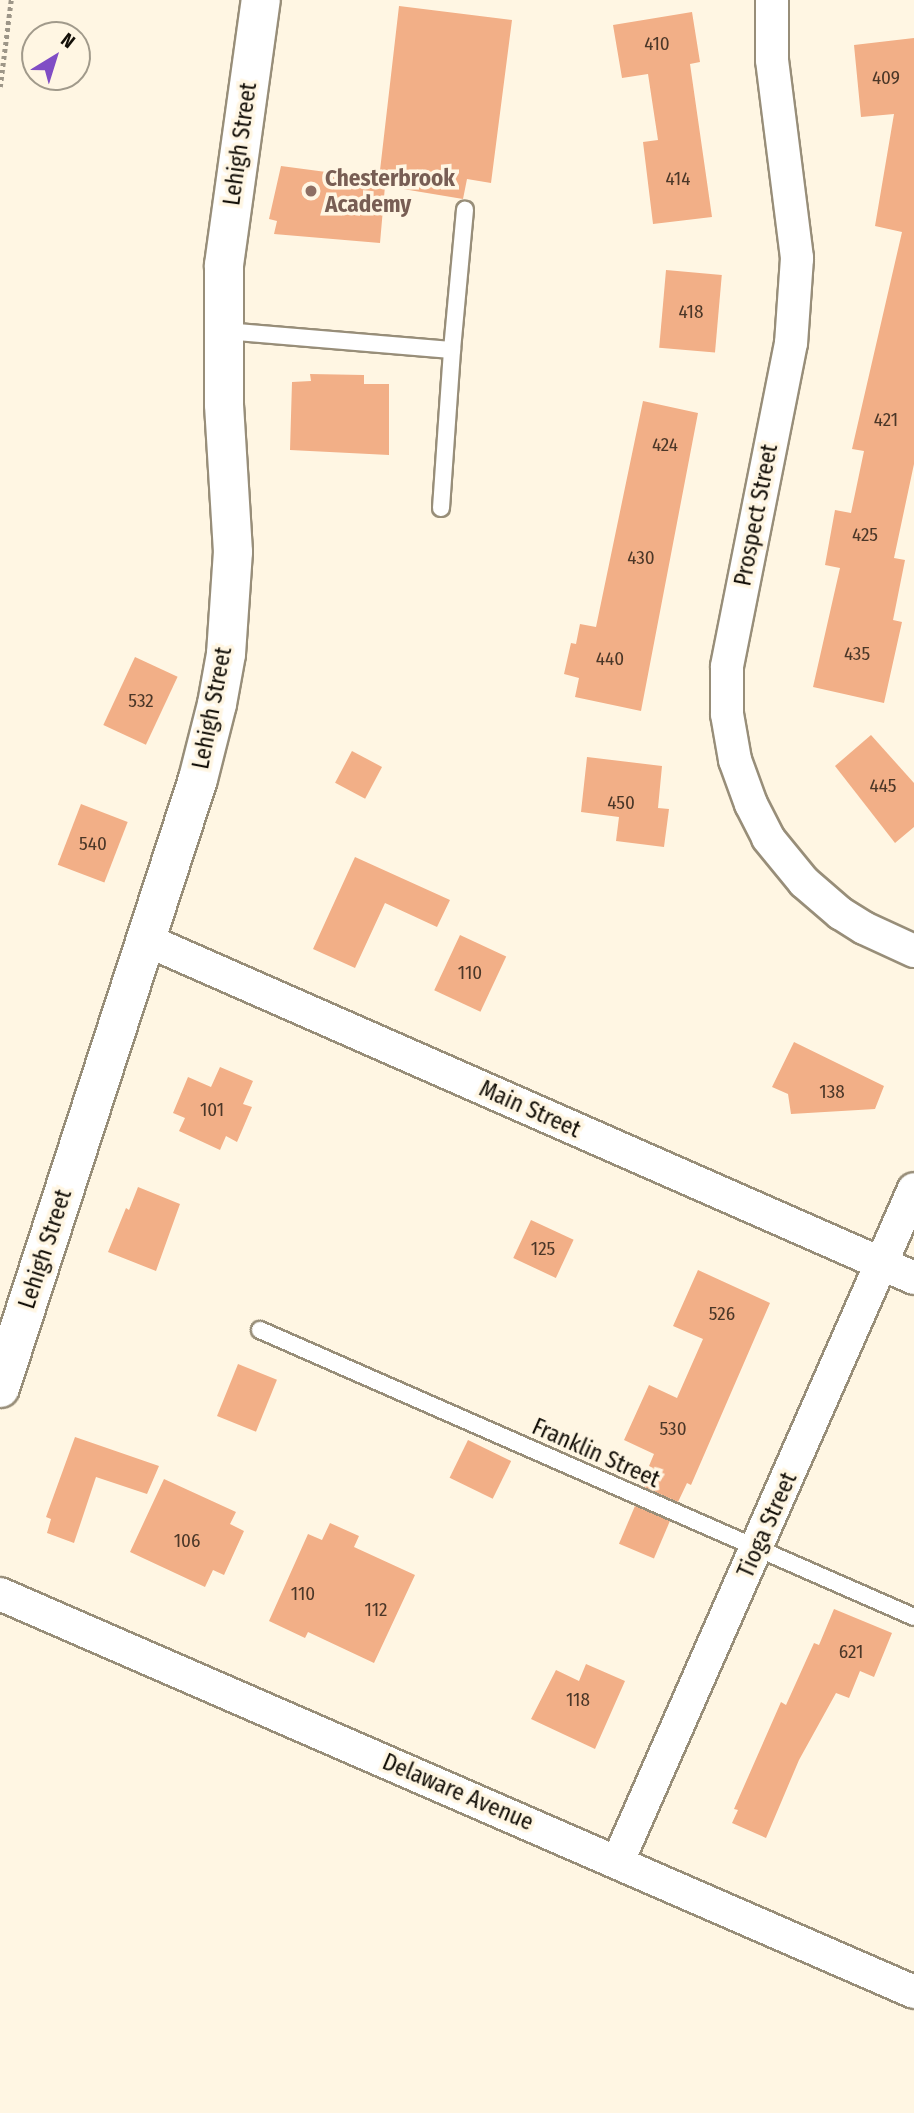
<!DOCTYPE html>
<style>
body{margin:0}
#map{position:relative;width:914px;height:2113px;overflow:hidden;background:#fff6e3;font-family:"Fira Sans Condensed",sans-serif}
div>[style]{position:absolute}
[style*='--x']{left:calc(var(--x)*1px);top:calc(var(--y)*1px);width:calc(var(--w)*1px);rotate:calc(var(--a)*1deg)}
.building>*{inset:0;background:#f2af87;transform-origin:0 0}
.path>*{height:4.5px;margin-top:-2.25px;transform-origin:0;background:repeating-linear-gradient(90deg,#9d9688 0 3.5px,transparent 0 7px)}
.roads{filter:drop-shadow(2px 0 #988e79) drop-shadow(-2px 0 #988e79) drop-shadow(0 2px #988e79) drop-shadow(0 -2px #988e79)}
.lane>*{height:16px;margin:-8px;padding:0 8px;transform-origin:8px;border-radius:8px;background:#fff}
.street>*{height:32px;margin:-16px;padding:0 16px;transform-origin:16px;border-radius:16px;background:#fff}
.secondary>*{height:38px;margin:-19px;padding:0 19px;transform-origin:19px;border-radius:19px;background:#fff}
.dots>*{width:19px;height:19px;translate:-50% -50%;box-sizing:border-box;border:4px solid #fff6e3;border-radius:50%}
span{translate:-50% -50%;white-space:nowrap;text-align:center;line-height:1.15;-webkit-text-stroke:7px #fff6e3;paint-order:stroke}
.number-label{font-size:19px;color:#4b3728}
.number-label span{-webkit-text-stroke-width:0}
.street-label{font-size:23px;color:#130f08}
.education-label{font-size:23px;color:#785e54;font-weight:700}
.left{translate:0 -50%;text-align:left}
.north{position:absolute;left:21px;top:21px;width:70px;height:70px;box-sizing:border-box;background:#fff6e3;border:2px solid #a19a8b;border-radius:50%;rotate:38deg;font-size:19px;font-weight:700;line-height:28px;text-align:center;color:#130f08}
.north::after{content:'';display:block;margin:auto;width:24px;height:32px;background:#804dc5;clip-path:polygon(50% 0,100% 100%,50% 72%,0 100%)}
</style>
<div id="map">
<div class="building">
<i style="clip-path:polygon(399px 6px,512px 20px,491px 183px,467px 179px,463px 199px,385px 186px,380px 243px,274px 234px,277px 221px,269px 219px,281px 166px,379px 179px)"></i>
<i style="clip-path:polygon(692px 12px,700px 62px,690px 64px,712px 217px,653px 224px,643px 142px,658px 140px,648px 74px,622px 78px,613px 25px)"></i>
<i style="clip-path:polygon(914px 38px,914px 464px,894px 558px,905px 560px,893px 620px,902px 622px,884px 703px,813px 687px,840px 568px,825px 565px,835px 510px,851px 513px,864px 451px,852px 449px,902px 232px,875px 226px,894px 114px,861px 117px,854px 45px)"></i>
<i style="left:666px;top:270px;width:56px;height:78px;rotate:5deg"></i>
<i style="clip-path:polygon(310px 374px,364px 375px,364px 384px,389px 384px,389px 455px,290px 450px,292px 382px,311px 381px)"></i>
<i style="clip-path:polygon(643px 401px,698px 413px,641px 711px,575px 697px,579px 678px,564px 674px,571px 643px,576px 644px,580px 624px,596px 627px)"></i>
<i style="left:135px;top:657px;width:47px;height:75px;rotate:25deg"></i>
<i style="clip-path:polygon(871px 735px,914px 783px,914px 827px,895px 843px,835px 766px)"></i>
<i style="left:352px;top:751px;width:34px;height:36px;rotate:28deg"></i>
<i style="clip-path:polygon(587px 757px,662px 766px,658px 808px,669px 809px,664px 847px,616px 841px,619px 817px,581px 812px)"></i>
<i style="left:81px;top:804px;width:50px;height:65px;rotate:21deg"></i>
<i style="clip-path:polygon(355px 857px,450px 900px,437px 927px,385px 903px,355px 968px,313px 949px)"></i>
<i style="left:460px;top:935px;width:51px;height:61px;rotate:25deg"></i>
<i style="clip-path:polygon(794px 1042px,884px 1086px,875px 1109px,791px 1114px,788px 1094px,772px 1087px)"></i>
<i style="clip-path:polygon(220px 1067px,253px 1081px,243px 1104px,252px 1107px,237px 1142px,226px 1136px,220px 1150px,179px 1131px,185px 1118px,173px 1113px,188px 1077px,211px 1087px)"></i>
<i style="clip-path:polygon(138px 1187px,180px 1204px,156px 1271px,108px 1252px,126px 1208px,129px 1210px)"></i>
<i style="left:531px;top:1220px;width:47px;height:42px;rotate:25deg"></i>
<i style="clip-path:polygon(698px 1270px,770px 1303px,691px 1485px,687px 1483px,678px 1502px,644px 1487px,653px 1468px,649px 1466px,654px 1454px,624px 1440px,649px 1385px,677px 1398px,703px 1339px,673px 1326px)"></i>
<i style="left:238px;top:1364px;width:42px;height:56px;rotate:22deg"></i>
<i style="clip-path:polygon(75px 1437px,159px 1466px,147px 1494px,96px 1477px,74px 1543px,47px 1533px,51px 1519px,46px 1517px)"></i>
<i style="left:468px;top:1440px;width:48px;height:42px;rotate:26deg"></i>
<i style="clip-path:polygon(164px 1479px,236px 1512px,230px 1524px,244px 1531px,224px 1575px,213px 1570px,205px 1587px,130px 1552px)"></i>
<i style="left:635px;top:1506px;width:38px;height:41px;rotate:23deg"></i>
<i style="clip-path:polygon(330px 1523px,359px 1536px,354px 1547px,415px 1575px,374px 1663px,308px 1632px,305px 1638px,269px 1621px,308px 1534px,322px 1540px)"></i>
<i style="clip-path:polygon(834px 1609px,892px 1633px,874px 1677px,860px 1671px,849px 1698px,836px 1693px,799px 1760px,766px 1838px,732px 1823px,738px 1810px,734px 1809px,781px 1702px,786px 1705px,814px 1643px,819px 1645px)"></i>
<i style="clip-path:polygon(586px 1664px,625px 1681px,595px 1749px,531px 1719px,556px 1670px,579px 1681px)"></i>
</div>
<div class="path">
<i style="--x:0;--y:87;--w:88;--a:-82.8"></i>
</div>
<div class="roads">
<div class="lane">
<i style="--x:224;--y:331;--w:229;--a:4.8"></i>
<i style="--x:452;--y:350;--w:141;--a:-84.7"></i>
<i style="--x:441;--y:508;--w:158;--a:-86"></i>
<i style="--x:260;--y:1330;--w:714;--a:23.69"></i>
</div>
<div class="street">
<i style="--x:772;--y:0;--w:60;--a:90"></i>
<i style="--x:772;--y:60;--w:200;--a:82.8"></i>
<i style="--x:797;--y:258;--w:85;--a:94"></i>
<i style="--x:791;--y:343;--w:330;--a:101.2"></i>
<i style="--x:727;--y:667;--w:47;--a:90"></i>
<i style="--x:727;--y:714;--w:47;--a:80.1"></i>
<i style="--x:735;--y:760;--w:47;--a:70"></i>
<i style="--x:751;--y:804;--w:38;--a:63"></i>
<i style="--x:768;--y:838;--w:57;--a:50.7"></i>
<i style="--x:804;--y:882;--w:48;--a:40.7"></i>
<i style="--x:840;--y:913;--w:28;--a:32"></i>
<i style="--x:864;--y:928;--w:55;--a:24.7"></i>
<i style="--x:146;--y:940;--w:839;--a:23.75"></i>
<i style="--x:0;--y:1594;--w:997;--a:23.53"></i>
<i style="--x:618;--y:1861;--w:734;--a:-66.23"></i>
</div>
<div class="secondary">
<i style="--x:0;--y:1388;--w:640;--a:-71.99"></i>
<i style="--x:198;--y:779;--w:77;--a:-75.8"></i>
<i style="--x:217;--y:704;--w:51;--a:-79.8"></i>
<i style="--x:226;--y:654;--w:102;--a:-86.1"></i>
<i style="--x:233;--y:552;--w:148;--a:-93.5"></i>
<i style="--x:224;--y:404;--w:139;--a:-90"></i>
<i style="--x:224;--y:265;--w:268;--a:-82.1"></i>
</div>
</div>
<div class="dots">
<i style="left:311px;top:191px;background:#8d6e63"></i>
</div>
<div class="number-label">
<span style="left:657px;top:44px">410</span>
<span style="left:886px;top:78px">409</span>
<span style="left:678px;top:179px">414</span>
<span style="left:691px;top:312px">418</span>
<span style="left:886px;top:420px">421</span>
<span style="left:665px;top:445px">424</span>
<span style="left:865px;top:535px">425</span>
<span style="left:641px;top:558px">430</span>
<span style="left:857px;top:654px">435</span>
<span style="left:610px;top:659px">440</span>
<span style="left:141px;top:701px">532</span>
<span style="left:883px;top:786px">445</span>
<span style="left:621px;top:803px">450</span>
<span style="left:93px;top:844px">540</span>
<span style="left:470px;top:973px">110</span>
<span style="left:832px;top:1092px">138</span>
<span style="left:212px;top:1110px">101</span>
<span style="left:543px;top:1249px">125</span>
<span style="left:722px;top:1314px">526</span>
<span style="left:673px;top:1429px">530</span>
<span style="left:187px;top:1541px">106</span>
<span style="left:303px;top:1594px">110</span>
<span style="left:376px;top:1610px">112</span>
<span style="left:851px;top:1652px">621</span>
<span style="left:578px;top:1700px">118</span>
</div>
<div class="street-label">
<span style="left:240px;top:144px;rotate:-82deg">Lehigh Street</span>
<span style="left:756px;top:515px;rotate:-79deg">Prospect Street</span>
<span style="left:212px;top:708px;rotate:-79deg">Lehigh Street</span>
<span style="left:530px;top:1109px;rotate:24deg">Main Street</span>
<span style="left:45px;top:1249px;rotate:-72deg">Lehigh Street</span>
<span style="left:596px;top:1453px;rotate:24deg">Franklin Street</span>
<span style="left:767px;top:1525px;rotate:-66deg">Tioga Street</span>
<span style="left:458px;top:1792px;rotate:23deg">Delaware Avenue</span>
</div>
<div class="education-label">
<span class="left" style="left:325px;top:191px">Chesterbrook<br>Academy</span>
</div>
<div class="north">N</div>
</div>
